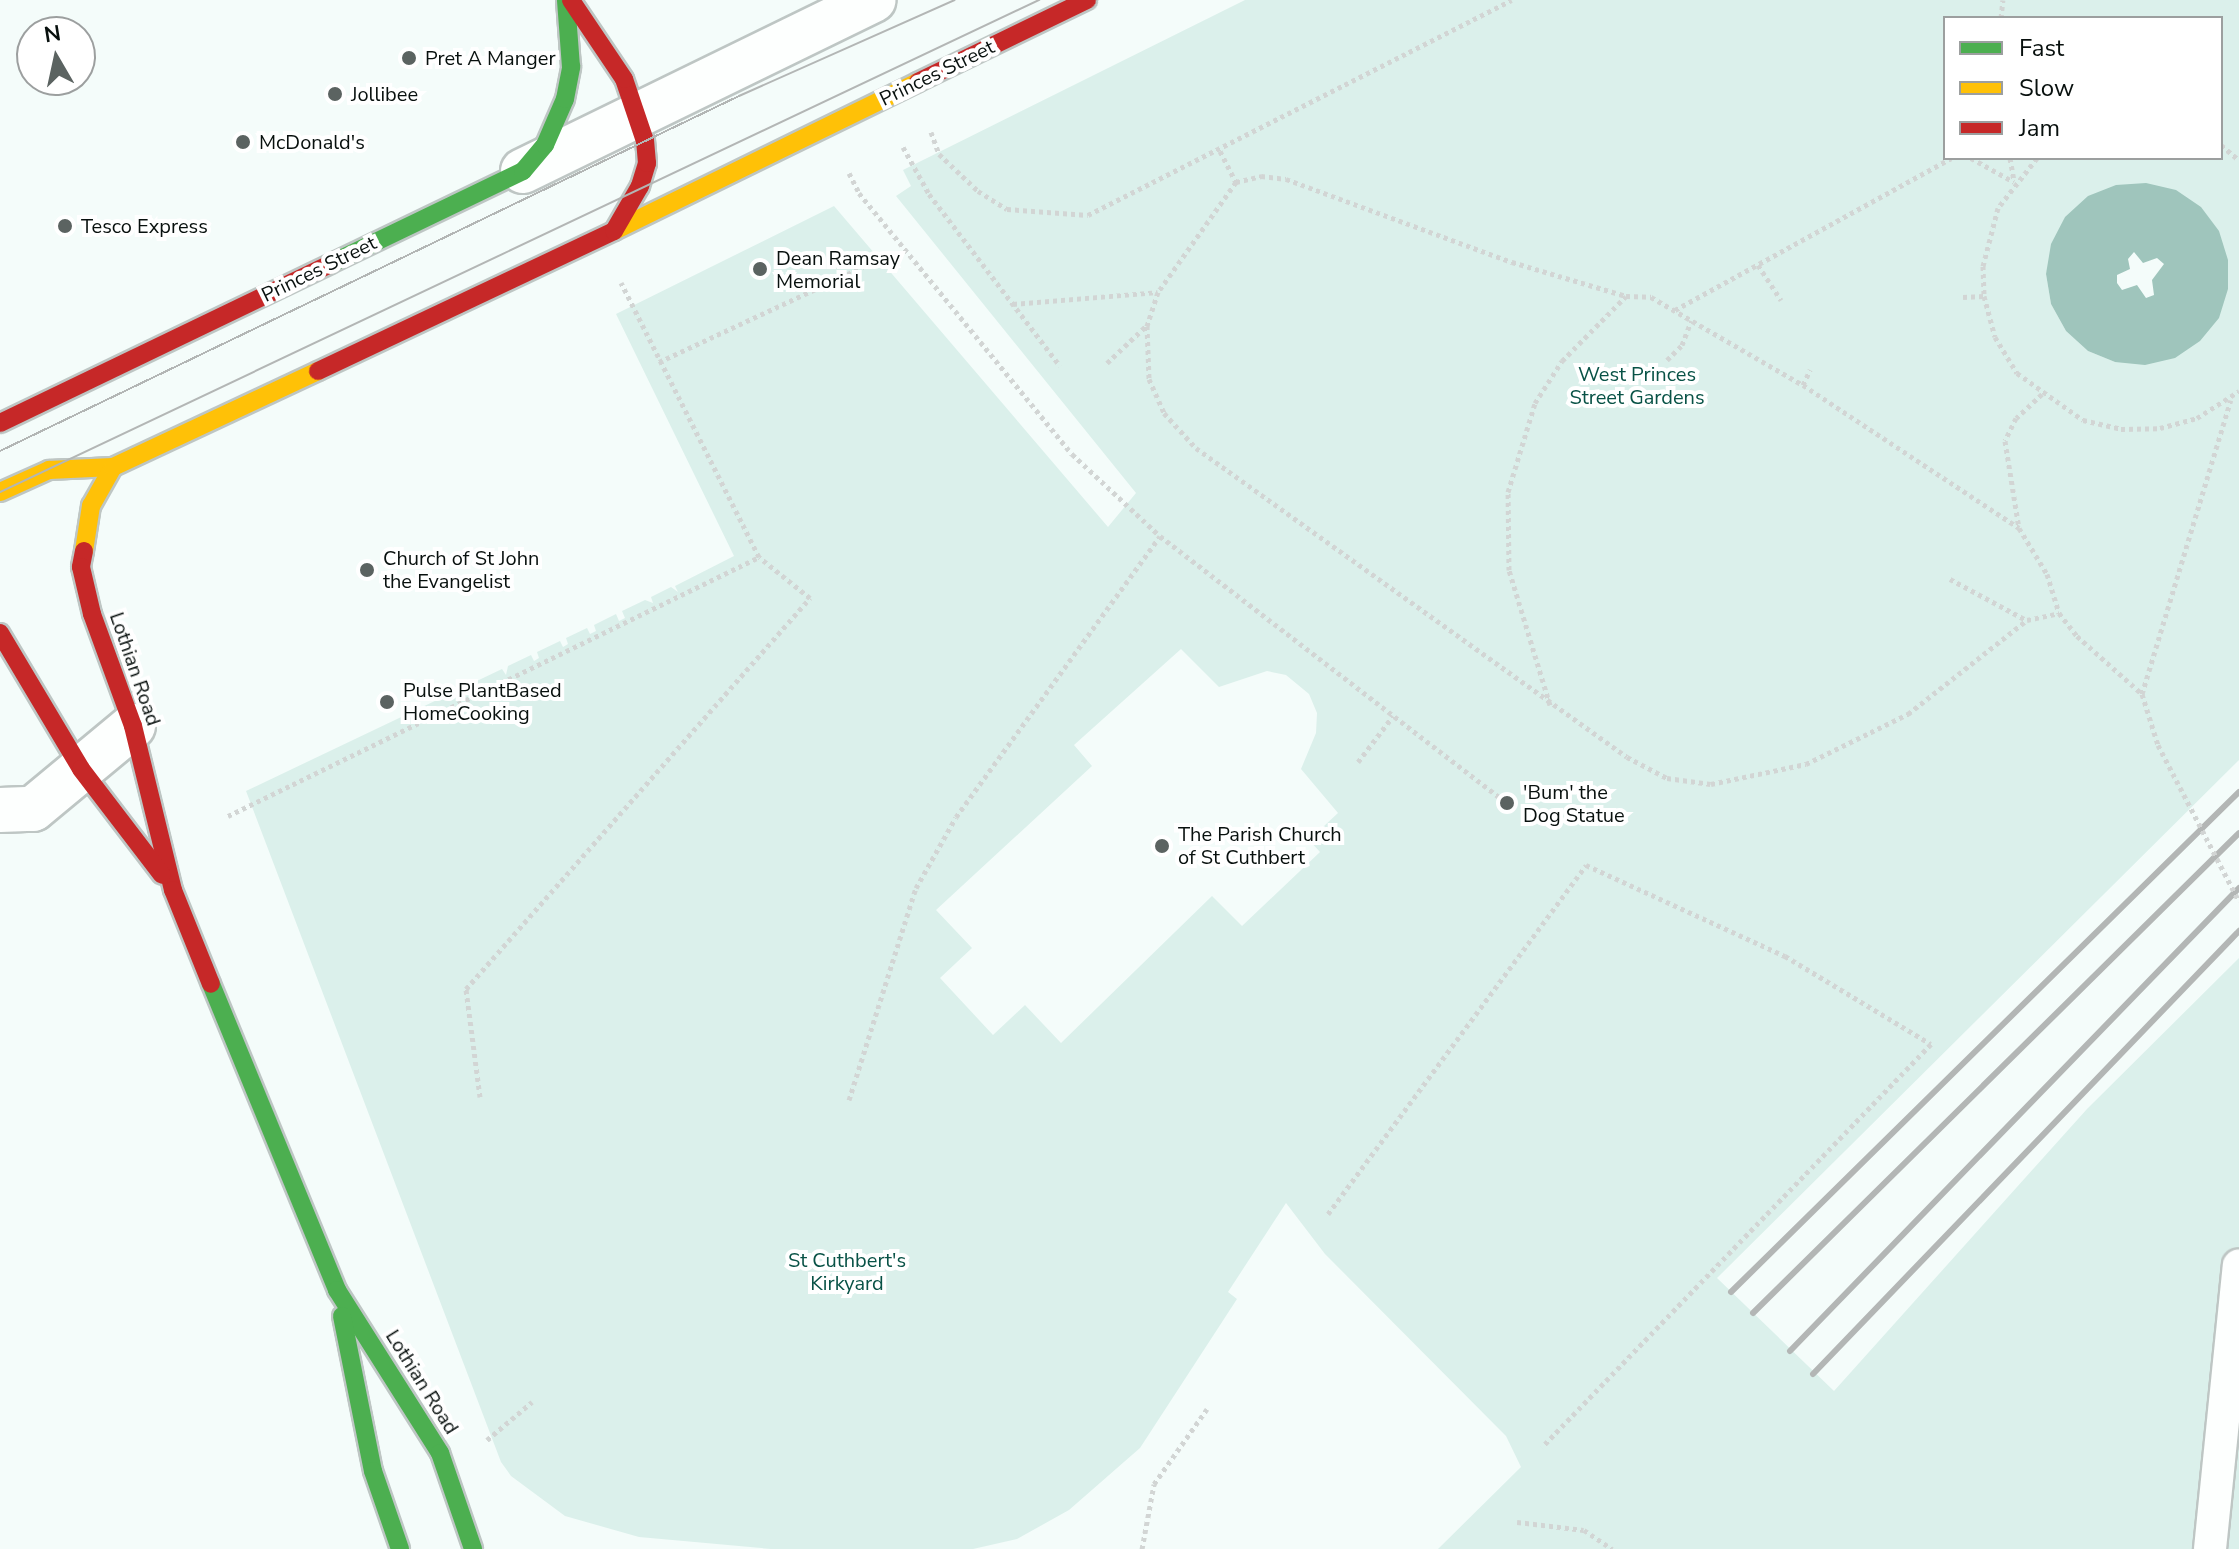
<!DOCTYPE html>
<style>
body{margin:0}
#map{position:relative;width:2239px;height:1549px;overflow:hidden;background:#f4fcfa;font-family:"Nunito Sans",sans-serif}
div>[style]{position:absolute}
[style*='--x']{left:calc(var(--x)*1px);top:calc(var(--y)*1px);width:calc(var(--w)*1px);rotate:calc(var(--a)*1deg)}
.green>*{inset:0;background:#dbf0eb}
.water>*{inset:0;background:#9fc5bc}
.path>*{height:5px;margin-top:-2.5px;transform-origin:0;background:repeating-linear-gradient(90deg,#d2d5d4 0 4px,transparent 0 8px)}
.roads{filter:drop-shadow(2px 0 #bec6c4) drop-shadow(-2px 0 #bec6c4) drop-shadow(0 2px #bec6c4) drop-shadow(0 -2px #bec6c4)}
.lane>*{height:32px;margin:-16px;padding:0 16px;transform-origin:16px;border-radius:16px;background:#fdfffe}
.street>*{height:44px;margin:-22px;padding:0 22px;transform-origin:22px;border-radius:22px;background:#fdfffe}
.fast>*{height:18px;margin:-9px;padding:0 9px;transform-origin:9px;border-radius:9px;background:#4caf50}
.slow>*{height:18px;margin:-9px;padding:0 9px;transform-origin:9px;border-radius:9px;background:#ffc107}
.jam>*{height:18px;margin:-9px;padding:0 9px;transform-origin:9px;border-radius:9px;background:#c62828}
.tram>*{height:2px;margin:-1px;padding:0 1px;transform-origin:1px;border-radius:1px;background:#b3b6b5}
.rail>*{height:6px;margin:-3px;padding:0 3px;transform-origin:3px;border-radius:3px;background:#b3b6b5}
.path-bridge>*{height:5px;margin-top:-2.5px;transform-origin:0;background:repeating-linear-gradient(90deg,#d2d5d4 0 4px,transparent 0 8px)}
.dots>*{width:22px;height:22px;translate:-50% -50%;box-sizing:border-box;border:4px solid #fff;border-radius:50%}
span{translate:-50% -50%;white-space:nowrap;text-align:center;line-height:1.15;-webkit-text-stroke:8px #fff;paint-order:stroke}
.poi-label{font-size:20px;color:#08100e}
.left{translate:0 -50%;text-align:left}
.street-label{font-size:20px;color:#08100e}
.park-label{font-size:20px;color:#085246}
.legend{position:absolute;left:1943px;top:16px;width:280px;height:144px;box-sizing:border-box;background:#fff;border:2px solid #9c9f9f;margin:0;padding:10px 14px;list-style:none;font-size:24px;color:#08100e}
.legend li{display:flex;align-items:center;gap:16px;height:40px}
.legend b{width:40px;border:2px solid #9c9f9f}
.north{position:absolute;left:16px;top:16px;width:80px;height:80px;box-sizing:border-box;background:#fff;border:2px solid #9c9f9f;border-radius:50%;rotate:351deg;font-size:22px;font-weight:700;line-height:32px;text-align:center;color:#08100e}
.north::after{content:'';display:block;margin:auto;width:28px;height:36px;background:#5b6361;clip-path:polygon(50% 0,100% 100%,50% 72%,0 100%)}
</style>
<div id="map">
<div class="green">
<i style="clip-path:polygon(evenodd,1245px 0,2239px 0,2239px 760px,1717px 1278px,1834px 1391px,2087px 1109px,2239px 958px,2239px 1549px,1438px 1549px,1521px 1467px,1506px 1436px,1325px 1254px,1286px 1203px,1228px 1292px,1237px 1299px,1140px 1448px,1069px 1510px,1017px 1539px,973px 1549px,771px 1549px,639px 1537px,565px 1516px,511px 1476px,501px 1462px,246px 791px,502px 669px,506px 675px,508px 666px,531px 655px,534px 661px,539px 658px,537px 652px,560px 641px,563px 647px,568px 644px,566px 638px,587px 628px,590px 634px,596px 631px,594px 625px,616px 614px,619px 621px,625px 618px,622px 611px,645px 600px,653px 603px,651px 597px,671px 587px,678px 592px,675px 586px,734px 556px,616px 314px,834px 206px,1108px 527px,1136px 493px,896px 196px,911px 186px,903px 170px,1245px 0,1945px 18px,2221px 18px,2221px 158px,1945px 158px,1945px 18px,1245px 0,2065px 217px,2228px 289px,2115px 362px,2088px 351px,2066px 331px,2051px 304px,2046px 274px,2065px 217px,1245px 0,1181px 649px,1219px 687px,1267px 671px,1286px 675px,1309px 694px,1317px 713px,1316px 733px,1301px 769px,1338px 813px,1309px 840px,1320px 852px,1242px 926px,1212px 896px,1061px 1043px,1025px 1005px,993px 1035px,940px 978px,972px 948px,936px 910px,1092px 766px,1074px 745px,1181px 649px)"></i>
</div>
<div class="water">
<i style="clip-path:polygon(evenodd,2146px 183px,2176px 190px,2201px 207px,2219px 231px,2228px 260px,2228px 289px,2219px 318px,2200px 341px,2175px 358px,2145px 365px,2115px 362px,2088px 351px,2066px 331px,2051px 304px,2046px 274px,2051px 244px,2065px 217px,2088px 196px,2116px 185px,2146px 183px,2134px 252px,2143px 263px,2157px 258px,2164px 264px,2152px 280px,2154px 295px,2146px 298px,2137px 285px,2122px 290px,2117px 283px,2117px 275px,2130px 269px,2128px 259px,2134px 252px)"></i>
</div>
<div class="path">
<i style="--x:2001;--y:18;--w:18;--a:-84"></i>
<i style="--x:931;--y:132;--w:23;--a:70"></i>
<i style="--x:939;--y:154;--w:54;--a:43.5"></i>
<i style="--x:978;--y:191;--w:34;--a:32"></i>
<i style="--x:1007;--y:209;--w:81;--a:4.2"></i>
<i style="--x:1088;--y:215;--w:475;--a:-26.9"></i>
<i style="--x:2221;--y:145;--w:23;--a:40"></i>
<i style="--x:903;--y:147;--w:54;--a:61"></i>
<i style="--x:929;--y:194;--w:216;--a:52.7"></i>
<i style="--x:1220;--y:151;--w:35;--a:63"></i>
<i style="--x:1236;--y:182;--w:135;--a:125.3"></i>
<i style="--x:1158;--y:292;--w:36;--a:108"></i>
<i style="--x:1147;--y:326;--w:53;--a:87.8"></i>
<i style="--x:1149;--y:379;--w:37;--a:66"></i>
<i style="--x:1164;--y:413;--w:47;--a:47.6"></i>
<i style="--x:1196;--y:448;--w:530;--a:35.64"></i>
<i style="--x:1627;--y:757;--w:45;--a:27.7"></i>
<i style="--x:1667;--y:778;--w:44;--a:7.8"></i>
<i style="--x:1711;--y:784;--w:97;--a:-11.9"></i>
<i style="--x:1806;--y:764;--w:114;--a:-26.1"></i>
<i style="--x:1908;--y:714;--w:152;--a:-38.3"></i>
<i style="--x:2027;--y:620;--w:33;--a:-12"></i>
<i style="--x:1971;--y:158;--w:49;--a:29.2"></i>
<i style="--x:2010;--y:158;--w:23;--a:80"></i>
<i style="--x:2037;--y:158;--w:63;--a:128"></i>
<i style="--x:1998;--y:208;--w:60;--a:104.5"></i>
<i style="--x:1983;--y:266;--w:30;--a:88"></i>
<i style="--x:1984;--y:296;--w:42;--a:75"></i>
<i style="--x:1995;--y:337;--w:42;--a:58.6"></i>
<i style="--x:2017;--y:373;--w:81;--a:35.5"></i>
<i style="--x:2083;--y:420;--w:39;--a:13"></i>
<i style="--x:2121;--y:429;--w:39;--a:-1"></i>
<i style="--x:2160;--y:428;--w:38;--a:-15"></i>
<i style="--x:2197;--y:418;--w:50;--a:-32.7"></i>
<i style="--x:849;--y:173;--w:22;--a:63"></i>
<i style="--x:859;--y:193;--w:337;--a:50.8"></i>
<i style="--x:1072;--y:454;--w:120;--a:43"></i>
<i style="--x:1160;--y:536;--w:448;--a:37.6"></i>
<i style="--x:1236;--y:182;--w:26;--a:-13"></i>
<i style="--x:1261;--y:176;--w:25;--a:7"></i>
<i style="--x:1286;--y:179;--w:241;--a:20.2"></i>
<i style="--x:1512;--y:262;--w:119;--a:16.6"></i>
<i style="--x:1626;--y:296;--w:25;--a:2"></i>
<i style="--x:1651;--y:297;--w:176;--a:30.1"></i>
<i style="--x:1803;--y:385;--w:259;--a:33.5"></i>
<i style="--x:1758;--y:265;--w:42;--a:56.7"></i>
<i style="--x:1963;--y:297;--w:21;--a:-3"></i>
<i style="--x:1013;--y:304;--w:145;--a:-4.7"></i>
<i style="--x:1675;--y:310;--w:315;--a:-28.8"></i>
<i style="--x:1667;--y:360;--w:21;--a:-45"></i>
<i style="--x:1682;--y:345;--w:26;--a:-69"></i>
<i style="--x:659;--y:362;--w:225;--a:-25"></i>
<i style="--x:1107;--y:363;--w:54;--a:-43.5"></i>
<i style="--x:1803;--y:385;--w:17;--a:-65"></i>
<i style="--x:2042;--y:394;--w:35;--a:137"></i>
<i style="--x:2016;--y:418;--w:25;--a:116"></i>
<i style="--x:2005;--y:441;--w:88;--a:80.9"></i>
<i style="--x:2019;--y:528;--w:54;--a:58.7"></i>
<i style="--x:2047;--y:574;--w:41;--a:72.9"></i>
<i style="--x:2059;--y:613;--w:29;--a:52"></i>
<i style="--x:2077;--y:636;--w:87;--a:41.7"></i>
<i style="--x:2142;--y:694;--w:53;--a:72.6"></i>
<i style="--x:1950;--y:579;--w:86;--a:28.3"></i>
<i style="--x:2142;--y:694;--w:307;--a:-73.2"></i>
<i style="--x:1550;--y:705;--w:141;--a:-106.9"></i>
<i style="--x:1509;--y:570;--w:78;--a:-90.7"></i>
<i style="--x:1508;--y:492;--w:93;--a:-73.1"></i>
<i style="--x:1535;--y:403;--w:50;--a:-57.3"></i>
<i style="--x:1562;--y:361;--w:91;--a:-45.4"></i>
<i style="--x:1358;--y:762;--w:58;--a:-52.7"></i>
<i style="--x:228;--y:816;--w:591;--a:-26"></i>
<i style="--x:759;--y:557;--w:307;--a:-116.7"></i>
<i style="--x:480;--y:1097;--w:109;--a:-97.4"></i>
<i style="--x:466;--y:989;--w:521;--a:-48.66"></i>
<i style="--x:810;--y:598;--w:65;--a:-141.2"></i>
<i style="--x:849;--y:1100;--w:222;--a:-72.5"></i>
<i style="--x:916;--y:888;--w:81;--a:-60.6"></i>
<i style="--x:956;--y:817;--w:347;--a:-54"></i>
<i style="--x:1328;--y:1214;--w:434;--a:-53.5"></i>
<i style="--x:1586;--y:865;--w:219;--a:24.6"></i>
<i style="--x:1785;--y:956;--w:170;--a:31.1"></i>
<i style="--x:1931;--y:1044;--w:560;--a:133.99"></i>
<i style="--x:487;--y:1440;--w:59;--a:-40.2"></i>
<i style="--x:1517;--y:1522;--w:67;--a:6.8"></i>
<i style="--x:1584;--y:1530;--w:34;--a:34"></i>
<i style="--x:1142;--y:1549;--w:66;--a:-79.5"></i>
<i style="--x:1154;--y:1484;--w:92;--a:-54.8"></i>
</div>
<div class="roads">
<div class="lane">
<i style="--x:2210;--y:1549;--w:285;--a:-84.2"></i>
</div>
<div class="street">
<i style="--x:523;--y:171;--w:390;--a:-26"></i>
<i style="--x:0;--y:810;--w:33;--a:-2"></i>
<i style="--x:33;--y:809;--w:130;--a:-39.7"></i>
</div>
<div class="fast">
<i style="--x:330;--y:264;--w:214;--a:-25.7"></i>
<i style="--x:523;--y:171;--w:34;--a:-50"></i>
<i style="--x:545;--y:145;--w:50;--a:-66.5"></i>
<i style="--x:565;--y:99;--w:33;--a:-79"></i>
<i style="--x:571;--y:67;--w:67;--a:-94.3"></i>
<i style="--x:211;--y:984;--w:331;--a:67.6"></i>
<i style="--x:337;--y:1290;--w:193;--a:57.7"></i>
<i style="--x:440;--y:1453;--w:102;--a:71"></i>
<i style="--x:342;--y:1316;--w:158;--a:78.7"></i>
<i style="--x:373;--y:1471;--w:83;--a:70.9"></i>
</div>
<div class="slow">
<i style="--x:614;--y:231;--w:339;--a:-26.1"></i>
<i style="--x:0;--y:492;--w:54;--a:-24.2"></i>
<i style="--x:49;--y:470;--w:64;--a:-2.7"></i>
<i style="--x:84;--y:551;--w:46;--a:-81.2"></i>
<i style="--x:91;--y:506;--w:45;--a:-60.6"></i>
<i style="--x:113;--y:467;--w:226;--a:-25.1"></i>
</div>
<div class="jam">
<i style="--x:918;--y:82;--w:188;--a:-25.9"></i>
<i style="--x:318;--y:371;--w:327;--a:-25.3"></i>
<i style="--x:614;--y:231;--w:52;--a:-60"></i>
<i style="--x:640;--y:186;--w:24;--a:-73"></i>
<i style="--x:647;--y:163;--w:22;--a:-95"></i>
<i style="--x:645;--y:141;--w:65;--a:-108.7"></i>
<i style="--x:624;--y:79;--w:95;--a:-123.9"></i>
<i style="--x:0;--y:423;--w:366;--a:-25.7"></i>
<i style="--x:84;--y:551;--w:16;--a:101"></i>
<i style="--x:81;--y:567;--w:48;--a:76.8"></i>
<i style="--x:92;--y:614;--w:119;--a:69.9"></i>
<i style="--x:133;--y:726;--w:169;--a:76.3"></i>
<i style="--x:173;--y:890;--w:101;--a:68"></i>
<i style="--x:0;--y:633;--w:158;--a:59.2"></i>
<i style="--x:81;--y:769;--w:133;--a:52.6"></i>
</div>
</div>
<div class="tram">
<i style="--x:0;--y:451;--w:820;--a:-25.66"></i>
<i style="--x:739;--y:96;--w:236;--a:-24"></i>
<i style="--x:0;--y:492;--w:1150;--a:-25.34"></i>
</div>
<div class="rail">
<i style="--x:1731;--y:1292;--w:713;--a:-44.55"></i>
<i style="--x:1753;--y:1313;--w:683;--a:-44.64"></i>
<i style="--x:1790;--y:1351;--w:645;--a:-45.88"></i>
<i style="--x:1813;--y:1374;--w:615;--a:-46.12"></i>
</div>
<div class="path-bridge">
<i style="--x:2158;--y:745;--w:176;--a:62.6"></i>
</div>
<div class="dots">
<i style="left:409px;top:58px;background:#5b6361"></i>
<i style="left:335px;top:94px;background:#5b6361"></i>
<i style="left:243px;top:142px;background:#5b6361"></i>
<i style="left:65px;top:226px;background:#5b6361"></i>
<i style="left:760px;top:269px;background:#5b6361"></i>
<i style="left:367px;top:570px;background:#5b6361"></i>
<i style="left:387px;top:702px;background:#5b6361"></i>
<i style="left:1507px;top:803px;background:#5b6361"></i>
<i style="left:1162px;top:846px;background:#5b6361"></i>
</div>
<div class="poi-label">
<span class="left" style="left:425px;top:58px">Pret A Manger</span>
<span class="left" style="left:351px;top:94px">Jollibee</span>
<span class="left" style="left:259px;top:142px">McDonald's</span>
<span class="left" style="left:81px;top:226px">Tesco Express</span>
<span class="left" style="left:776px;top:270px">Dean Ramsay<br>Memorial</span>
<span class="left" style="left:383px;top:570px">Church of St John<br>the Evangelist</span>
<span class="left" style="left:403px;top:702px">Pulse PlantBased<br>HomeCooking</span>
<span class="left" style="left:1523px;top:804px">'Bum' the<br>Dog Statue</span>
<span class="left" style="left:1178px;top:846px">The Parish Church<br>of St Cuthbert</span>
</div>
<div class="street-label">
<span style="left:937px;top:73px;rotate:-26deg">Princes Street</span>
<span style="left:319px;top:269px;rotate:-26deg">Princes Street</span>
<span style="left:135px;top:669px;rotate:71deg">Lothian Road</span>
<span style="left:422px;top:1382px;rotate:58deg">Lothian Road</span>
</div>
<div class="park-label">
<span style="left:1637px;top:386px">West Princes<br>Street Gardens</span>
<span style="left:847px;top:1272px">St Cuthbert's<br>Kirkyard</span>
</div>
<ul class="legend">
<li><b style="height:10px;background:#4caf50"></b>Fast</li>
<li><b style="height:10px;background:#ffc107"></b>Slow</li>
<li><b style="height:10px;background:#c62828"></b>Jam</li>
</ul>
<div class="north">N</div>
</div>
